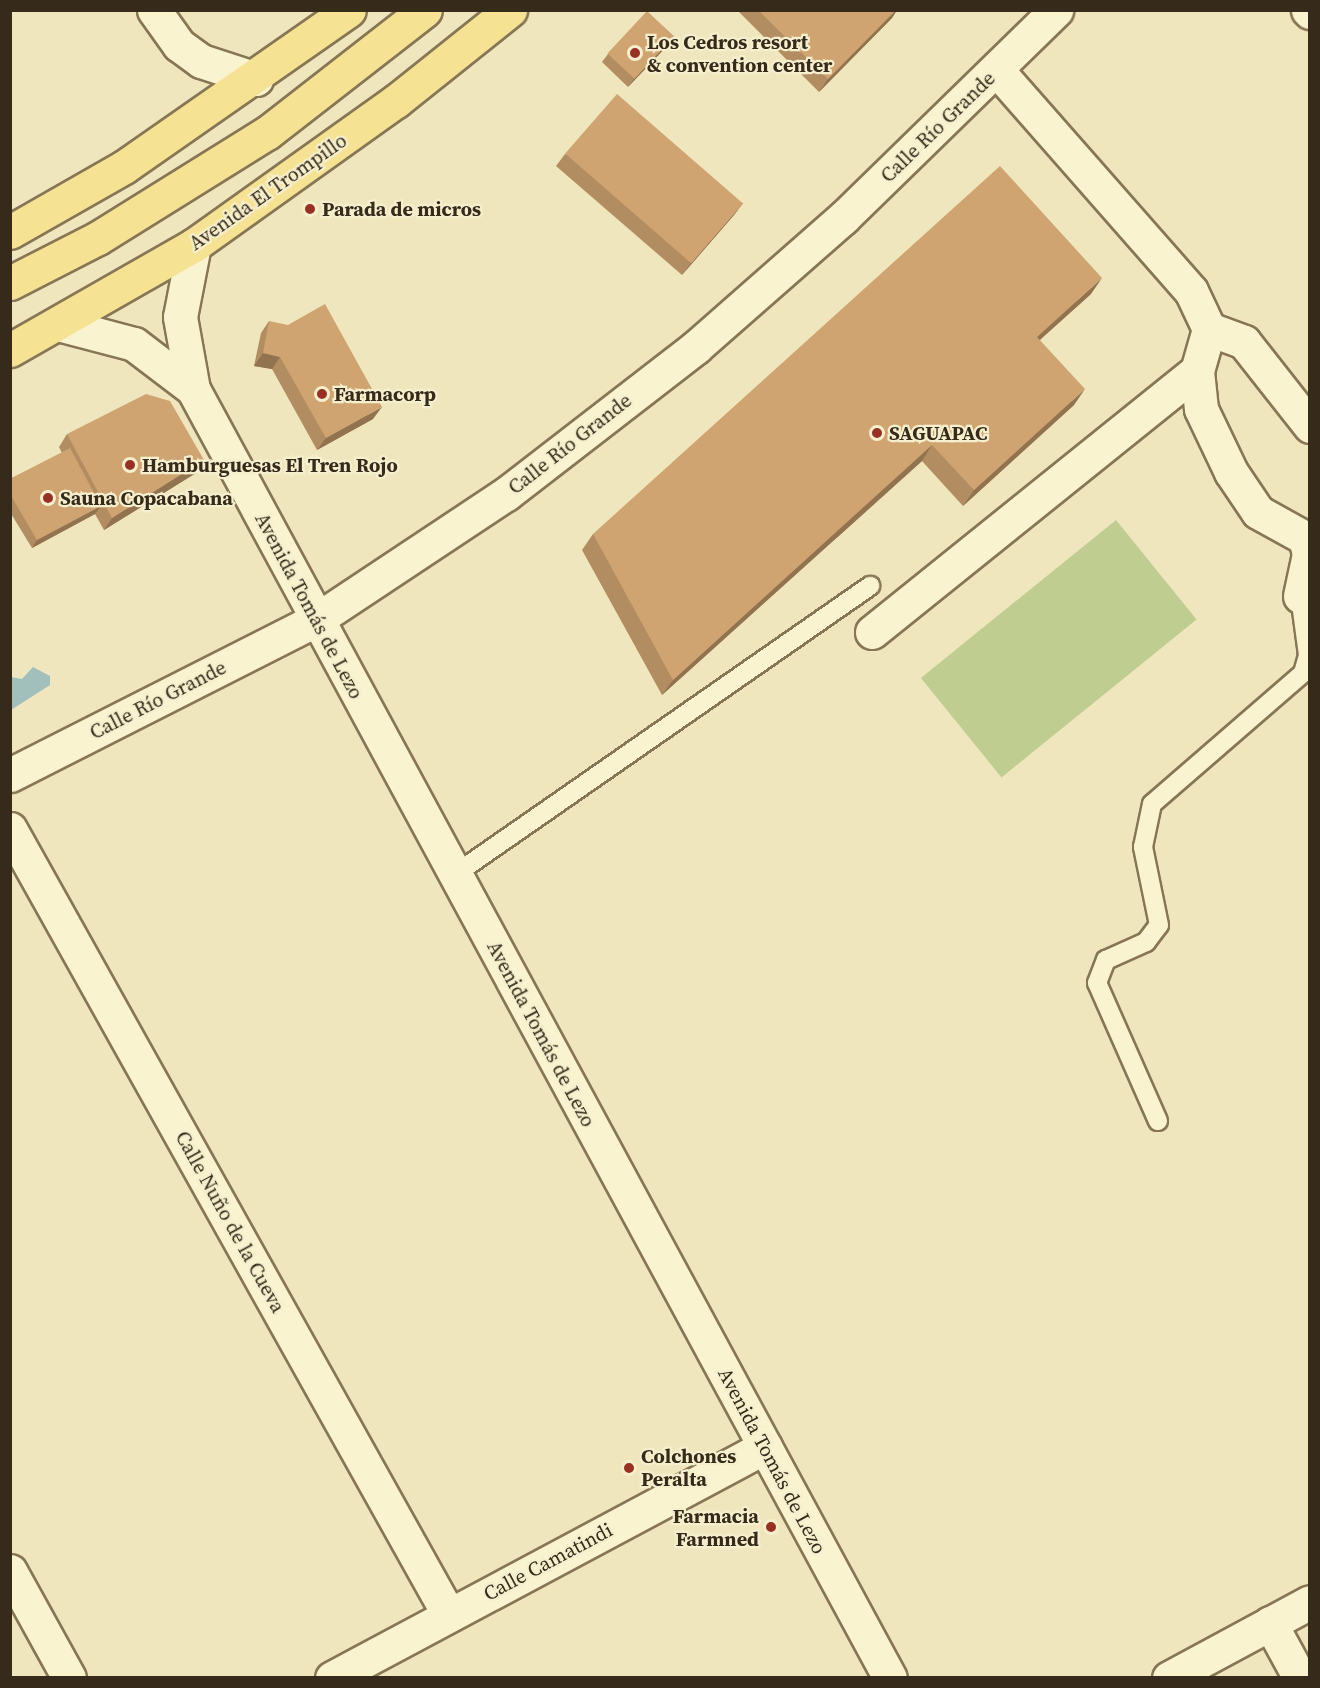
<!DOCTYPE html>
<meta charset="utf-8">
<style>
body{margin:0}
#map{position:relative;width:1320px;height:1688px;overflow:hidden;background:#efe6bd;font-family:"Source Serif 4",serif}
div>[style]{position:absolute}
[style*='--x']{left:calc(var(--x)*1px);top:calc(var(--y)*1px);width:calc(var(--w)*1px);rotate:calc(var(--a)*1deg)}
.green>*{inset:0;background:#bfcd91;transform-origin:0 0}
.water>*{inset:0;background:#a1c0bb}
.roads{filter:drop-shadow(2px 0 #877656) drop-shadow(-2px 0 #877656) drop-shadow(0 2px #877656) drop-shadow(0 -2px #877656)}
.lane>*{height:18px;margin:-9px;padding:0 9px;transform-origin:9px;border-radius:9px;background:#faf3d0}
.street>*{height:33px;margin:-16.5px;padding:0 16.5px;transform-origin:16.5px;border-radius:16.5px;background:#faf3d0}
.primary>*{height:33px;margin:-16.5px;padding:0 16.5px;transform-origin:16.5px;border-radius:16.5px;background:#f5e292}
.wall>*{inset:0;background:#b28d61}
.shaded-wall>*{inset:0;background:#91734f}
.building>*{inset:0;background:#cfa471;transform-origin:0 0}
.dots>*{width:16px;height:16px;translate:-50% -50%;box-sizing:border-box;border:3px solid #f6efcd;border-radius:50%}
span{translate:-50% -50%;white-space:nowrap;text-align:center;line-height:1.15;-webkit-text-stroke:4.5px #f6efcd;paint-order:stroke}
.poi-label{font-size:20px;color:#362b1b;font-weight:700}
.left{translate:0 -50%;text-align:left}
.right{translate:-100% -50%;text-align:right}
.street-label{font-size:20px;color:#362b1b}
.frame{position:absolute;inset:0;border:12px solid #362b1b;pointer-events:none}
</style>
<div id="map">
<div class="green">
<i style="left:1116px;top:520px;width:128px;height:251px;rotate:51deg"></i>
</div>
<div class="water">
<i style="clip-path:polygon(33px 667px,50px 676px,50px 685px,11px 710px,11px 677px,22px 679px)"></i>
</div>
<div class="roads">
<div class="lane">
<i style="--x:454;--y:875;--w:507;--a:-34.79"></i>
<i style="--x:1158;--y:1121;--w:151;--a:-113.8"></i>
<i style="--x:1097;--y:983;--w:25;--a:-69"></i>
<i style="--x:1106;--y:960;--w:44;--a:-24.2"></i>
<i style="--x:1146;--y:942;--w:21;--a:-53"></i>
<i style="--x:1159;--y:925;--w:80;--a:-101.6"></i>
<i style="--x:1143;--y:847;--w:44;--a:-78.2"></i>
<i style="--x:1152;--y:804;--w:200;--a:-40.9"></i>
<i style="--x:1303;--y:673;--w:19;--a:-74"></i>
<i style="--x:1308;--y:655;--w:60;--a:-97.7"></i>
</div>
<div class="street">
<i style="--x:154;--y:10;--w:43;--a:54.5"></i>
<i style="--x:179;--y:45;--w:27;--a:36"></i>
<i style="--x:201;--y:61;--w:58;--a:18.1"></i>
<i style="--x:1308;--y:10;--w:3;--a:45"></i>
<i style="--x:194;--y:245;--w:73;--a:101"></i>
<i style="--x:180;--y:317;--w:73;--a:79.8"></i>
<i style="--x:193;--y:389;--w:1465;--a:61.6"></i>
<i style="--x:62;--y:325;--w:74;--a:14.8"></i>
<i style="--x:134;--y:344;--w:74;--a:37.3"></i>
<i style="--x:1209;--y:329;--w:37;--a:20"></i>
<i style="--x:1244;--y:342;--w:107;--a:51.8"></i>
<i style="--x:1197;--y:371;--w:38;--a:84"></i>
<i style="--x:1201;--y:409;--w:70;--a:64.5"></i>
<i style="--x:1231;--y:472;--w:48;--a:56"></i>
<i style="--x:1258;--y:512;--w:54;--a:29"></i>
<i style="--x:1305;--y:538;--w:16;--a:76"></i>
<i style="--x:1309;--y:554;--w:43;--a:102.1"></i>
<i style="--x:872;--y:632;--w:417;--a:-38.8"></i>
<i style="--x:1197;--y:371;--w:44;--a:-74.1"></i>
<i style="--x:1209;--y:329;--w:42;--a:-115.3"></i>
<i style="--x:1191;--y:291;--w:294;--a:-131.3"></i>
<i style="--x:10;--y:775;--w:343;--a:-26.9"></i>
<i style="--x:316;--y:620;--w:228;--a:-33.6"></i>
<i style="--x:506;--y:494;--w:240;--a:-37.7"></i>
<i style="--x:696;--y:347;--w:196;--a:-41.3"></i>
<i style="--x:843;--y:218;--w:298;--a:-44.3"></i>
<i style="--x:10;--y:829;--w:900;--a:60.82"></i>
<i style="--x:10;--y:1571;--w:122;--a:61.1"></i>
<i style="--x:1270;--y:1623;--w:63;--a:61.4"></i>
<i style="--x:332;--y:1678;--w:491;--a:-28.1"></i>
<i style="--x:1169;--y:1678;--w:160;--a:-28.3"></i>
</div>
<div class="primary">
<i style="--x:10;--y:232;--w:131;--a:-29.7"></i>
<i style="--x:124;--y:167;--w:274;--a:-34.9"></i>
<i style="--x:10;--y:283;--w:99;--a:-27.1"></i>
<i style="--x:98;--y:238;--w:199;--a:-31.9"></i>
<i style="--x:267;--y:133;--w:200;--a:-37.9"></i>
<i style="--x:10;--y:350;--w:212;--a:-29.7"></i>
<i style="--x:194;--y:245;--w:248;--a:-35.5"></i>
<i style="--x:396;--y:101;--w:146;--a:-38.6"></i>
</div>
</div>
<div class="wall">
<i style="clip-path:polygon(737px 10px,897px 10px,892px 18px,819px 92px)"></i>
<i style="clip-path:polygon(674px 36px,668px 45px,628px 87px,602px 62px,608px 54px)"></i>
<i style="clip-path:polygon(565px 154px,743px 203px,734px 215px,682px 275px,556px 166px)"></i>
<i style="clip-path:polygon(1091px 294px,1040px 340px,1074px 405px,963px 506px,922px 461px,662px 695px,582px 550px,593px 534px)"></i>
<i style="clip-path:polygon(269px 321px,373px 419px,317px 450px,272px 369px,254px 366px,261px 333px)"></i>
<i style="clip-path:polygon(67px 434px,204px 460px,196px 473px,104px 530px,95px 514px,32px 548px,10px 512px,10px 479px,62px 453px,59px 447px)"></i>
</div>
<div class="shaded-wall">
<i style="clip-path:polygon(896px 10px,897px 10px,892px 18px,819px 92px,828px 79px)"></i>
<i style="clip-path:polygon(674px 36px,668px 45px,628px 87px,634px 79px)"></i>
<i style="clip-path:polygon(743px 203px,734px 215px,682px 275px,691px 263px)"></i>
<i style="clip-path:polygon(1102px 278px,1091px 294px,1026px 352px,1037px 337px)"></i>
<i style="clip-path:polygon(263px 353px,280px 357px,272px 369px,254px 366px)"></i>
<i style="clip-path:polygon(1085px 389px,1074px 405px,963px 506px,974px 490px)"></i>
<i style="clip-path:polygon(382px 407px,373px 419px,317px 450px,326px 438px)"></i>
<i style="clip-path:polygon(932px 445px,922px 461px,662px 695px,673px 680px)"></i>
<i style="clip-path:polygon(204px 460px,196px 473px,104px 530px,112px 518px)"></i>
<i style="clip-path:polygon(101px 506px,95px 514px,32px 548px,37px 540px)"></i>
</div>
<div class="building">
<i style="clip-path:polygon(758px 10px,896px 10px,828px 79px)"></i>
<i style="left:647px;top:11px;width:37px;height:58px;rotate:43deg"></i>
<i style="left:617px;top:94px;width:167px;height:79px;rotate:41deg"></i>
<i style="clip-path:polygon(1000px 166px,1102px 278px,1037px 337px,1085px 389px,974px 490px,932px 445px,673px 680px,593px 534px)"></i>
<i style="clip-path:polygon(325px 304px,382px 407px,326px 438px,280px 357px,263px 353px,269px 321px,288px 325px)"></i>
<i style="clip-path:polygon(146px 394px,170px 401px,204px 460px,112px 518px,67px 434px)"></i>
<i style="clip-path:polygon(70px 448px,101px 506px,37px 540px,10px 494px,10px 479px)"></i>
</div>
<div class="dots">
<i style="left:635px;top:53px;background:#983124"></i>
<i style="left:310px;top:209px;background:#983124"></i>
<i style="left:322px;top:394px;background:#983124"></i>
<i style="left:877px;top:433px;background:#983124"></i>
<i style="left:130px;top:465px;background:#983124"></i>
<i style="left:48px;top:498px;background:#983124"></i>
<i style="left:629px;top:1468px;background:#983124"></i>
<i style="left:771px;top:1527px;background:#983124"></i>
</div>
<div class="poi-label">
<span class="left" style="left:647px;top:54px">Los Cedros resort<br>&amp; convention center</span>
<span class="left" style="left:322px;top:209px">Parada de micros</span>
<span class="left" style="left:334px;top:394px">Farmacorp</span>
<span class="left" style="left:889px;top:433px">SAGUAPAC</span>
<span class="left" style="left:142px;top:465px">Hamburguesas El Tren Rojo</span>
<span class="left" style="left:60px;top:498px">Sauna Copacabana</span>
<span class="left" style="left:641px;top:1468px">Colchones<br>Peralta</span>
<span class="right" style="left:759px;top:1528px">Farmacia<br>Farmned</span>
</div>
<div class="street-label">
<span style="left:938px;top:127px;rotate:-44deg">Calle Río Grande</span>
<span style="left:268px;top:192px;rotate:-35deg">Avenida El Trompillo</span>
<span style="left:570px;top:444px;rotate:-38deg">Calle Río Grande</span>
<span style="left:309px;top:606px;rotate:62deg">Avenida Tomás de Lezo</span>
<span style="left:158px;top:700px;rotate:-27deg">Calle Río Grande</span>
<span style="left:541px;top:1034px;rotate:62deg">Avenida Tomás de Lezo</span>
<span style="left:230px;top:1222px;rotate:61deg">Calle Nuño de la Cueva</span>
<span style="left:772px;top:1461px;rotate:62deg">Avenida Tomás de Lezo</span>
<span style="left:548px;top:1562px;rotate:-28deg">Calle Camatindi</span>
</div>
<div class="frame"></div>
</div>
